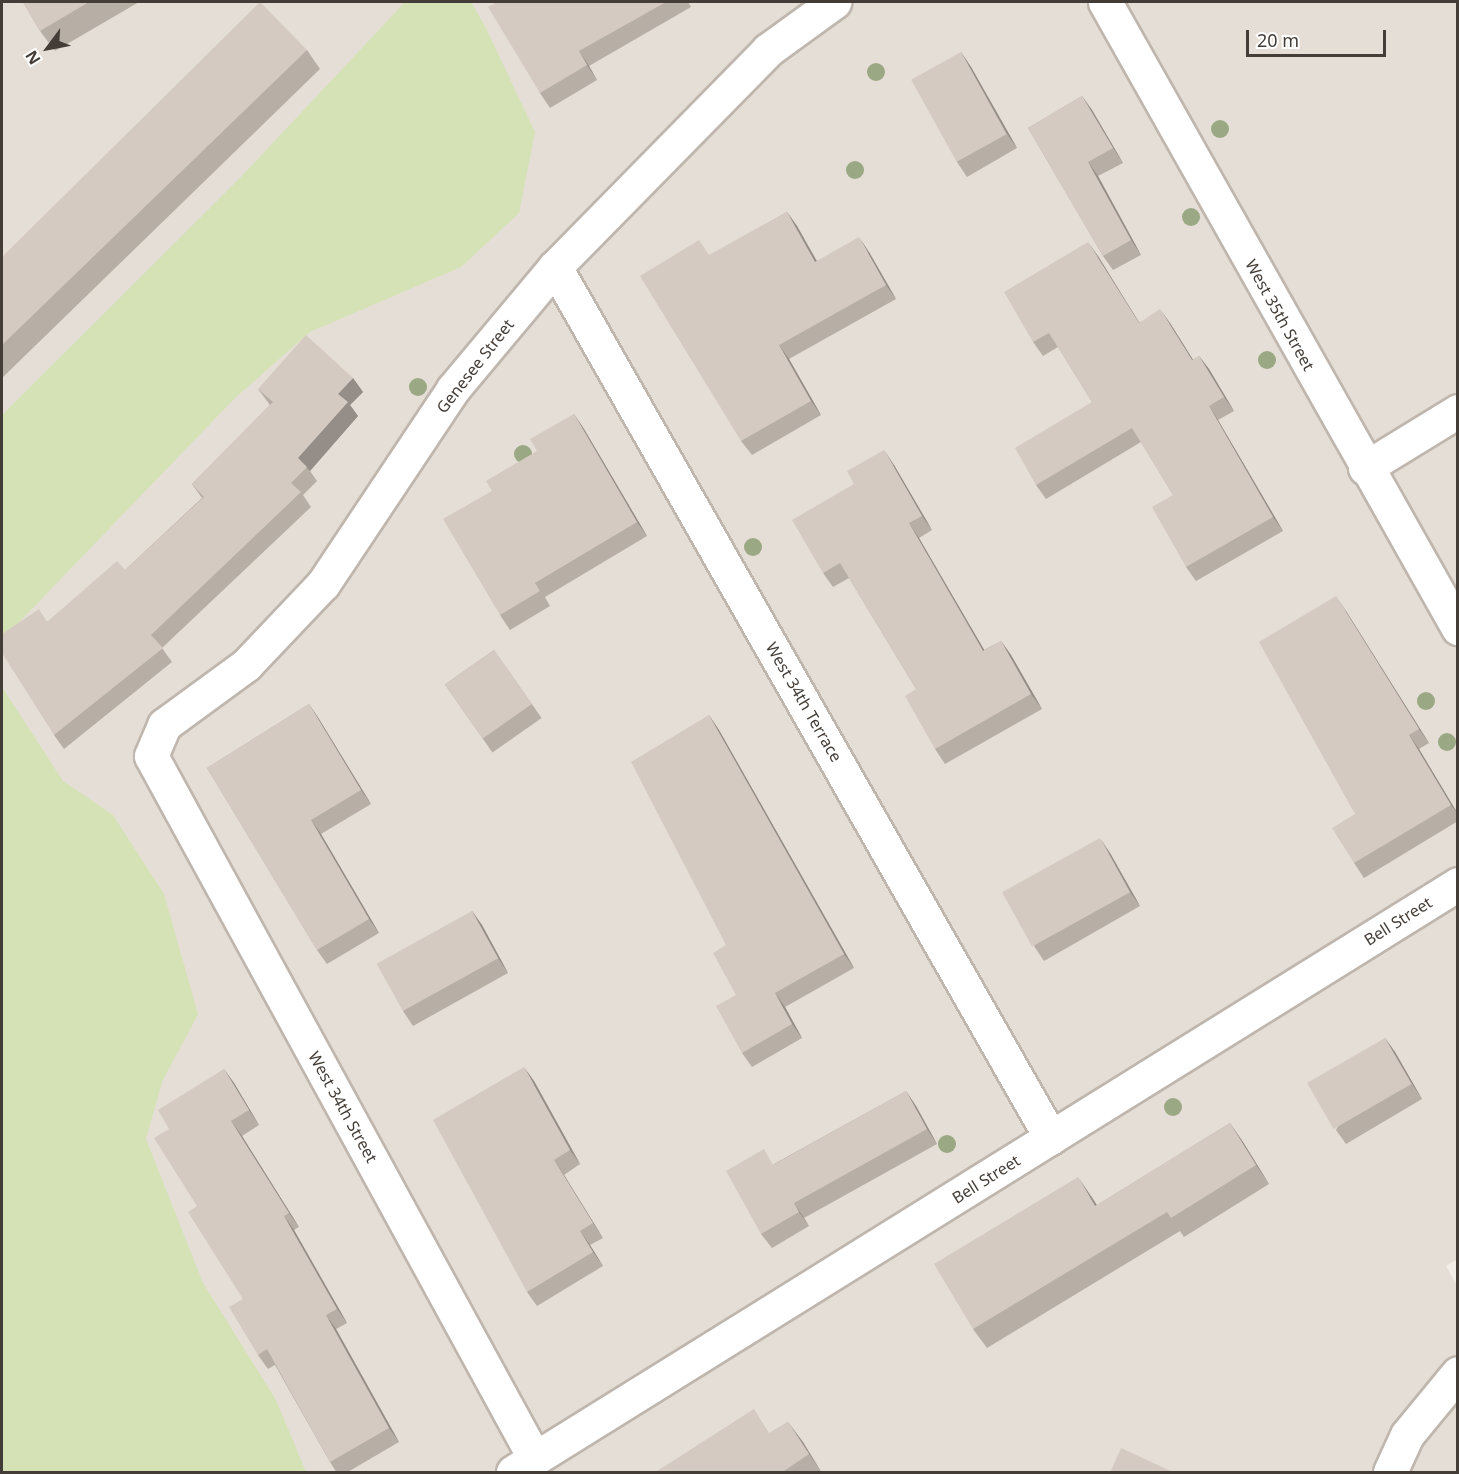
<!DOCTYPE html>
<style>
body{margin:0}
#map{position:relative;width:1459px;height:1474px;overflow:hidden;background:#f2ede7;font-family:"Noto Sans",sans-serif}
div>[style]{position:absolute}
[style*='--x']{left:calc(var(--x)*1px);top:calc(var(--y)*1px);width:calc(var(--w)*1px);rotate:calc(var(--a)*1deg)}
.residential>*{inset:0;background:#e5ded6}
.green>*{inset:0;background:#d4e2b5}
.roads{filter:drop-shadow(2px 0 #bfb6ae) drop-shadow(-2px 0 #bfb6ae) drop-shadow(0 2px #bfb6ae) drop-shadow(0 -2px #bfb6ae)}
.street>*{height:33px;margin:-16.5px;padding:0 16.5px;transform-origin:16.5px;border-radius:16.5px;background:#fff}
.trees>*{width:18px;height:18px;margin:-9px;border-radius:50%;background:#9aa883}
.wall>*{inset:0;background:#b7aea6;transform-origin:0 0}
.shaded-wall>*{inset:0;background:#958d87}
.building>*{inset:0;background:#d5cac1;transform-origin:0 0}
span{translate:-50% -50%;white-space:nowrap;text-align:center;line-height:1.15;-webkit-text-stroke:6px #fff;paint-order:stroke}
.street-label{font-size:16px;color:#443d37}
.frame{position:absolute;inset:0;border:3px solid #443d37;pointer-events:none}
.north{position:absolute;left:18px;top:18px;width:60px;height:60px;-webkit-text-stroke:4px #fff;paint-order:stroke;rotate:238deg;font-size:16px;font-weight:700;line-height:24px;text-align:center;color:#443d37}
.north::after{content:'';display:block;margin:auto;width:21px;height:27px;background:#443d37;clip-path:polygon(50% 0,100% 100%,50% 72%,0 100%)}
.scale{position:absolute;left:1246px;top:30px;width:140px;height:27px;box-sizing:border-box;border:3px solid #443d37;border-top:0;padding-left:8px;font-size:18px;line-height:21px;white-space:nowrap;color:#443d37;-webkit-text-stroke:4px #fff;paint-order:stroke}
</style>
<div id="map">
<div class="residential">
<i style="clip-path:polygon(2px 2px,1457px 2px,1458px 1259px,1446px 1266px,1457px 1285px,1457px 1472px,110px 1472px,2px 739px)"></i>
</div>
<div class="green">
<i style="clip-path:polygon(405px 2px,471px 2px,485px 26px,535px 132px,519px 213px,461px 267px,310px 332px,235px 398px,2px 640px,2px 415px,238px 180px)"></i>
<i style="clip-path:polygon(2px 687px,63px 781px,113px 815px,164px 894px,198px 1014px,162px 1082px,146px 1139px,203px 1283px,276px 1400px,306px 1472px,2px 1472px)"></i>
</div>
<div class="roads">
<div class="street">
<i style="--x:1105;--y:2;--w:719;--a:60.58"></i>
<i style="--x:555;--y:267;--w:1002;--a:60.34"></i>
<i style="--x:1365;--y:468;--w:109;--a:-31.5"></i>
<i style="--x:535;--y:1459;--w:801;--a:-118.64"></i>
<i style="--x:151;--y:756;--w:34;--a:-67"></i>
<i style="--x:164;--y:725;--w:102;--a:-36.2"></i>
<i style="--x:246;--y:665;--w:112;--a:-46.5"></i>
<i style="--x:323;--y:584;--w:234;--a:-56.3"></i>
<i style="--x:453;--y:389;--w:159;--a:-50.1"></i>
<i style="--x:555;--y:267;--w:304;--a:-45.5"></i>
<i style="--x:768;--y:50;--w:82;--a:-36"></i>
<i style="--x:513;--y:1472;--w:1113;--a:-31.89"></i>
<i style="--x:1390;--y:1472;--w:41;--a:-65.3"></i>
<i style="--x:1407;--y:1435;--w:80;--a:-50.6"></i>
</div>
</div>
<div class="trees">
<i style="left:876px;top:72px"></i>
<i style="left:1220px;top:129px"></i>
<i style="left:855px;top:170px"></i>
<i style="left:1191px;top:217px"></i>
<i style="left:1267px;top:360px"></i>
<i style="left:418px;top:387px"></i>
<i style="left:523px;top:454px"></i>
<i style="left:753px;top:547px"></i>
<i style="left:1426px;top:701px"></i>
<i style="left:1447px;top:742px"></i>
<i style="left:1173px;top:1107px"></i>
<i style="left:947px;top:1144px"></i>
</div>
<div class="wall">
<i style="clip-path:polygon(23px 2px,139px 2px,55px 51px,40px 31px)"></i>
<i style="clip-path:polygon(497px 2px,688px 2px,691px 7px,589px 66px,597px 80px,550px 108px,540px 93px)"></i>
<i style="clip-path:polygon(307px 50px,320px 69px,2px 378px,2px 257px)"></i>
<i style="clip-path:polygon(961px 52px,971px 67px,1017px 148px,967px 177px,957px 162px)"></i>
<i style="clip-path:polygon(1082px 96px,1092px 110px,1123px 163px,1098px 176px,1141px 255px,1113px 270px,1103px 256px,1028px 128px)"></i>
<i style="clip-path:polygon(787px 212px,797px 226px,817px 261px,869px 252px,896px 299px,789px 359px,821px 415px,752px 455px,741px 441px,710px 255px)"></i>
<i style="clip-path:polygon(1098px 256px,1139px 322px,1170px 323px,1193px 360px,1199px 356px,1209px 369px,1234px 411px,1218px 420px,1283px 531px,1196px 581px,1186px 567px,1173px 495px,1141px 442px,1046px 499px,1036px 485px,1092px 402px,1058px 347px,1043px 356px,1033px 342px)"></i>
<i style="clip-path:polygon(353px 378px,363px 392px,350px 405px,358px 416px,310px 471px,317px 481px,303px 495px,311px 507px,162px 648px,172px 662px,64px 749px,54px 735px,47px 622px,125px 570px,202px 498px,192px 484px,270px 405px,258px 389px)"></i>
<i style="clip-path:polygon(574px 414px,584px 429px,647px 536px,545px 597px,550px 606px,510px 630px,500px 615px,492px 491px,537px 451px)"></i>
<i style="clip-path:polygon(894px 465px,932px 530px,919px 538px,984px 650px,1001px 641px,1011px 655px,1042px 709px,945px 764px,935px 749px,916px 689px,849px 578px,833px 587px,823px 573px)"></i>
<i style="clip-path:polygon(1346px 611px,1429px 743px,1419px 749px,1458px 814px,1458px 821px,1364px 878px,1354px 863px,1355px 814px)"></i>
<i style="left:494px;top:650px;width:83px;height:60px;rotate:55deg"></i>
<i style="clip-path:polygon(309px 704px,319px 719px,371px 804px,321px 834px,379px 933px,327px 964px,317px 950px,207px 768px)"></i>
<i style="clip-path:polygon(709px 715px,719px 730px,854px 968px,785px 1007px,802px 1038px,752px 1067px,742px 1053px,736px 995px,726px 945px)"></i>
<i style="clip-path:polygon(1110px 853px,1140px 906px,1044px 961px,1034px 946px)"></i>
<i style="clip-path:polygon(472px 911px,482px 925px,508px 973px,413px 1026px,403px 1011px)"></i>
<i style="clip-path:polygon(1385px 1038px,1395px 1052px,1422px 1099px,1346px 1144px,1336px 1130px)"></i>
<i style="clip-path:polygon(224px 1069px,234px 1083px,259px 1125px,242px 1136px,299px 1227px,294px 1230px,347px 1323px,336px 1329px,399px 1442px,346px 1473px,337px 1473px,330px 1462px,275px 1365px,268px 1369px,258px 1355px,243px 1299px,169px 1129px)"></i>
<i style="clip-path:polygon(534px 1081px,580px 1164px,564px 1175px,603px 1238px,590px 1245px,603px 1266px,537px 1306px,527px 1292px)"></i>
<i style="clip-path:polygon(906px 1091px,916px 1106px,937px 1144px,804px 1218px,809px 1226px,772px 1248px,761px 1234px,774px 1164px)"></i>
<i style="clip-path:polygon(1230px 1123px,1243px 1142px,1269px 1184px,1184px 1237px,1180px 1231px,987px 1348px,973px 1329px,1091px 1196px,1097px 1205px)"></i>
<i style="clip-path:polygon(788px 1422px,822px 1473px,654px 1473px,770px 1433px)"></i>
</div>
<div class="shaded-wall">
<i style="clip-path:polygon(579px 51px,589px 66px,597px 80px,587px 65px)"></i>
<i style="clip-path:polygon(961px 52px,971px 67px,1017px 148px,1007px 134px)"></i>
<i style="clip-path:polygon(1082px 96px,1092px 110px,1123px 163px,1113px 148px)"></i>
<i style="clip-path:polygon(1088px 162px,1098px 176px,1141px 255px,1131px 240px)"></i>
<i style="clip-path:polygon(787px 212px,797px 226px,825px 276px,815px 262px)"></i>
<i style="clip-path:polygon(859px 237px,869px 252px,896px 299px,886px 285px)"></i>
<i style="clip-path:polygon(1088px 242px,1098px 256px,1148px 337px,1139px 323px)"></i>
<i style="clip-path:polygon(1160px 309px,1170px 323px,1202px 374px,1192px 360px)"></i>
<i style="clip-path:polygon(779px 345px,789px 359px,821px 415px,811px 401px)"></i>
<i style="clip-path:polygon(1199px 356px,1209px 369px,1234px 411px,1224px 397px)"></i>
<i style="clip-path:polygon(353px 378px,363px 392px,350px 405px,358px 416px,310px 471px,298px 458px,338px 394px)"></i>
<i style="clip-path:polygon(1209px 406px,1218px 420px,1283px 531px,1273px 517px)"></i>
<i style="clip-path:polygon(574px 414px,584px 429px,647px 536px,637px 522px)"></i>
<i style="clip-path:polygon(884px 450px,894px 465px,932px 530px,922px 516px)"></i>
<i style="clip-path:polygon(909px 523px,919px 538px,993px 665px,983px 651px)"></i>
<i style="clip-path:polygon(1336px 596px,1346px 611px,1429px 743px,1419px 729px)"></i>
<i style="clip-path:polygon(1001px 641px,1011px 655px,1042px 709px,1031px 694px)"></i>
<i style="clip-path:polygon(309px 704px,319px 719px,371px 804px,361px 790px)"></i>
<i style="clip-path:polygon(709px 715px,719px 730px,854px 968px,844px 954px)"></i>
<i style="clip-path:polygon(1409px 735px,1419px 749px,1458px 814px,1451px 805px)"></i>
<i style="clip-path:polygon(311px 820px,321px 834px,379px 933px,369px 919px)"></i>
<i style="clip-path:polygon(1100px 838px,1110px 853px,1140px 906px,1130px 892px)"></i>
<i style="clip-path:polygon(472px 911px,482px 925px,508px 973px,498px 958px)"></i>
<i style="clip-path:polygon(775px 993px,785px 1007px,802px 1038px,792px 1024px)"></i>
<i style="clip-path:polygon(1385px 1038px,1395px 1052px,1422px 1099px,1412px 1084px)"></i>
<i style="clip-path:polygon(524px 1067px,534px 1081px,580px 1164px,570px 1150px)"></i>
<i style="clip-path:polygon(224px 1069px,234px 1083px,259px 1125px,249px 1110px)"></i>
<i style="clip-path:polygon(906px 1091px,916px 1106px,937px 1144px,927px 1129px)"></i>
<i style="clip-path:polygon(231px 1121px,242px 1136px,299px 1227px,289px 1213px)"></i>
<i style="clip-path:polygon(1230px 1123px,1243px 1142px,1269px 1184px,1256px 1165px)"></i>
<i style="clip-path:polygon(554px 1160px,564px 1175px,603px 1238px,593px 1223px)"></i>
<i style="clip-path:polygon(1078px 1177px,1091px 1196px,1109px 1225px,1095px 1206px)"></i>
<i style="clip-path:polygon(794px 1203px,804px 1218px,809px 1226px,799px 1212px)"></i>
<i style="clip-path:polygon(284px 1216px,294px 1230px,347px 1323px,337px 1309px)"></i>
<i style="clip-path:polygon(580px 1231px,590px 1245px,603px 1266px,593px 1252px)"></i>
<i style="clip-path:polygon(326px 1315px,336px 1329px,399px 1442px,389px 1428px)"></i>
<i style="clip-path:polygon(788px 1422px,803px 1442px,822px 1473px,809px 1454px)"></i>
</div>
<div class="building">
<i style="clip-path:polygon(23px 2px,89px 2px,40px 31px)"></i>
<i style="clip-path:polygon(260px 2px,307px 50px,2px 345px,2px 257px)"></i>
<i style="clip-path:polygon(497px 2px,666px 2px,579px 51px,587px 65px,540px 93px,488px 7px)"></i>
<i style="left:961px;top:52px;width:94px;height:57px;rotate:61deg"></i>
<i style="clip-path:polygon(1082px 96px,1113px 148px,1088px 162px,1131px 240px,1103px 256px,1028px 128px)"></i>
<i style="clip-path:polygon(787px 212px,815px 262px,859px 237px,886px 285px,779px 345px,811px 401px,741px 441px,640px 276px,699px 240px,709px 255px)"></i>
<i style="clip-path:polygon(1088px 242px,1139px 323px,1160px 309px,1192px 360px,1199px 356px,1224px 397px,1209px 406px,1273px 517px,1186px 567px,1152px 507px,1173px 495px,1132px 428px,1036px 485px,1015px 448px,1092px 402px,1049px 333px,1033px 342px,1004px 292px)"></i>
<i style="clip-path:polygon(306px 335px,353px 378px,338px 394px,348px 402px,298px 458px,307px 467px,291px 483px,301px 492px,151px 635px,163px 648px,54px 735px,2px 653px,2px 634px,39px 609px,47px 622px,117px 561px,125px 570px,204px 497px,192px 484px,273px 402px,258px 389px)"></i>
<i style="clip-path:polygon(574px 414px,637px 522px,535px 583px,540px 591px,500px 615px,443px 519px,492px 491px,486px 481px,537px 451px,530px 439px)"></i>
<i style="clip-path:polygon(884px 450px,922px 516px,909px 523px,983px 651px,1001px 641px,1031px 694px,935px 749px,905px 696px,916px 689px,840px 563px,823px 573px,792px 520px,854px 484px,847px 471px)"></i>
<i style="clip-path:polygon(1336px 596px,1419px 729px,1409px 735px,1451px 805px,1354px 863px,1332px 828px,1355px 814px,1259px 642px)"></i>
<i style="left:494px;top:650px;width:66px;height:60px;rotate:55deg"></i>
<i style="clip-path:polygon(309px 704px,361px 790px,311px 820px,369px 919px,317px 950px,207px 768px)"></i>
<i style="clip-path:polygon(709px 715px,844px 954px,775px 993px,792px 1024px,742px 1053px,716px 1006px,736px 995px,713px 953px,726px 945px,631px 762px)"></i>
<i style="left:1100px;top:838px;width:62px;height:112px;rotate:61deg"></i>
<i style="left:472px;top:911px;width:54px;height:109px;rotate:61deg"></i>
<i style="left:1385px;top:1038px;width:53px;height:90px;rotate:60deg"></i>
<i style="clip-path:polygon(524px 1067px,570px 1150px,554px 1160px,593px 1223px,580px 1231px,593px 1252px,527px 1292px,433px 1120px)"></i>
<i style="clip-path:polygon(224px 1069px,249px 1110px,231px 1121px,289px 1213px,284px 1216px,337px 1309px,326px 1315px,389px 1428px,330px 1462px,267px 1349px,258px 1355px,229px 1307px,243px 1299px,188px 1212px,197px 1206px,154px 1138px,169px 1129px,158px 1110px)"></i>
<i style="clip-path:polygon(906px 1091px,927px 1129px,794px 1203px,799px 1212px,761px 1234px,726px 1171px,764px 1149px,773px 1165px)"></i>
<i style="clip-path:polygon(1230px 1123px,1256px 1165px,1171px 1218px,1167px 1212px,973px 1329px,934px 1264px,1078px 1177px,1095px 1206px)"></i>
<i style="clip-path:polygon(754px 1409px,769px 1433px,788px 1422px,809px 1454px,781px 1473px,654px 1473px)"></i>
<i style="clip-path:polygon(1121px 1448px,1175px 1473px,1110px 1473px)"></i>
</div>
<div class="street-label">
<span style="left:1280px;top:315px;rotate:61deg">West 35th Street</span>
<span style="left:475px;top:366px;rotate:-52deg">Genesee Street</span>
<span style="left:804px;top:702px;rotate:60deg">West 34th Terrace</span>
<span style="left:1398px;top:921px;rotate:-32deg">Bell Street</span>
<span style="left:343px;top:1107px;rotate:61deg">West 34th Street</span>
<span style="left:986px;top:1179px;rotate:-32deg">Bell Street</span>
</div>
<div class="frame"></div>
<div class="north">N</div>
<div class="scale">20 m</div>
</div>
